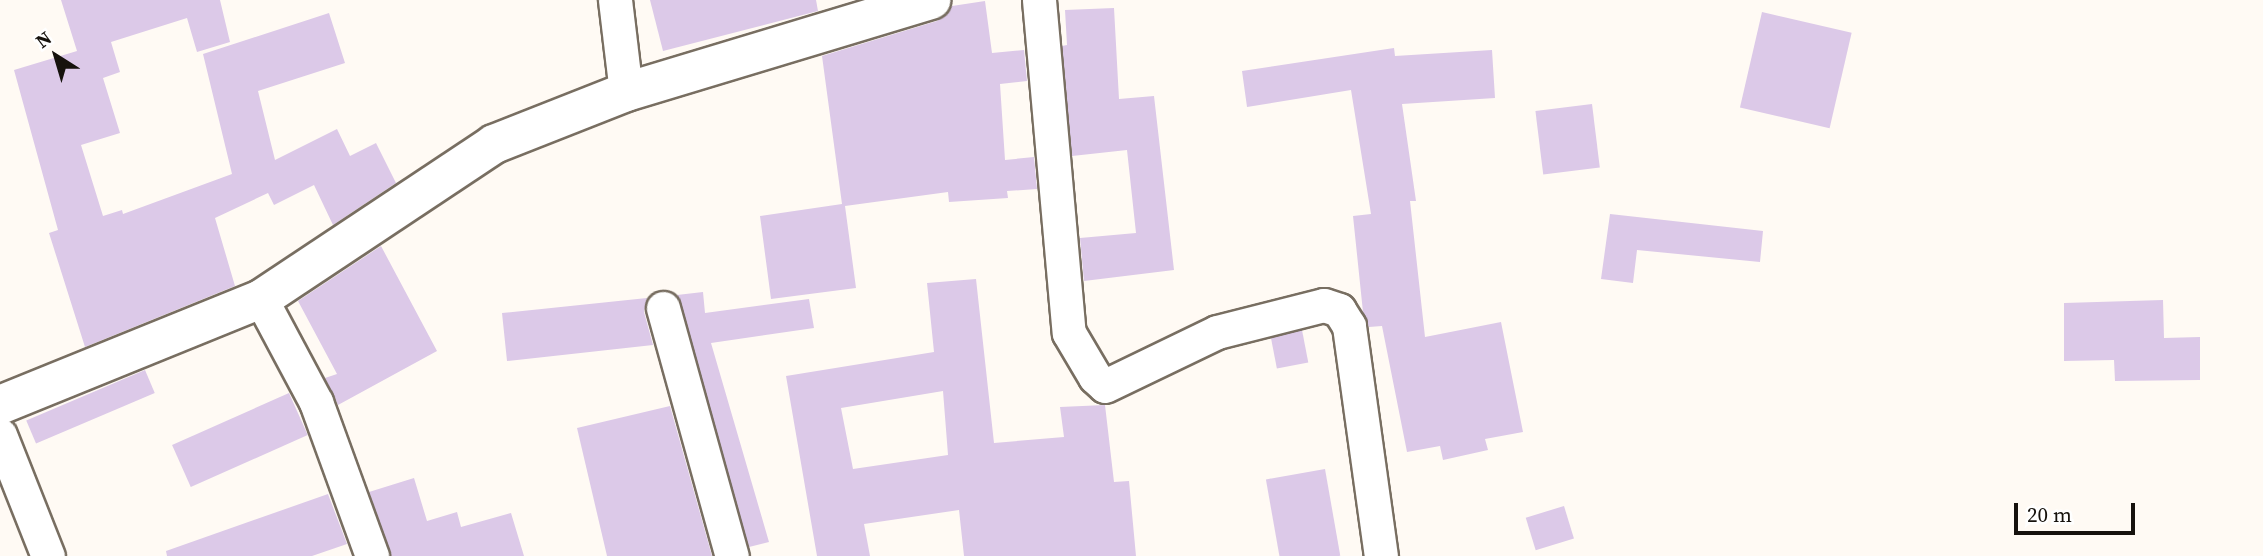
<!DOCTYPE html>
<style>
body{margin:0}
#map{position:relative;width:2263px;height:556px;overflow:hidden;background:#fffaf4;font-family:"Source Serif 4",serif}
div>[style]{position:absolute}
[style*='--x']{left:calc(var(--x)*1px);top:calc(var(--y)*1px);width:calc(var(--w)*1px);rotate:calc(var(--a)*1deg)}
.building>*{inset:0;background:#dcc9e8;transform-origin:0 0}
.roads{filter:drop-shadow(2px 0 #786e61) drop-shadow(-2px 0 #786e61) drop-shadow(0 2px #786e61) drop-shadow(0 -2px #786e61)}
.street>*{height:33px;margin:-16.5px;padding:0 16.5px;transform-origin:16.5px;border-radius:16.5px;background:#fff}
.secondary>*{height:38px;margin:-19px;padding:0 19px;transform-origin:19px;border-radius:19px;background:#fff}
span{translate:-50% -50%;white-space:nowrap;text-align:center;line-height:1.15;-webkit-text-stroke:7px #fff;paint-order:stroke}
.north{position:absolute;left:21px;top:21px;width:70px;height:70px;-webkit-text-stroke:5px #fff;paint-order:stroke;rotate:323deg;font-size:19px;font-weight:700;line-height:28px;text-align:center;color:#16120d}
.north::after{content:'';display:block;margin:auto;width:24px;height:32px;background:#16120d;clip-path:polygon(50% 0,100% 100%,50% 72%,0 100%)}
.scale{position:absolute;left:2014px;top:503px;width:121px;height:32px;box-sizing:border-box;border:4px solid #16120d;border-top:0;padding-left:9px;font-size:21px;line-height:24px;white-space:nowrap;color:#16120d;-webkit-text-stroke:5px #fff;paint-order:stroke}
</style>
<div id="map">
<div class="building">
<i style="clip-path:polygon(61px 0,220px 0,230px 42px,197px 52px,187px 18px,111px 42px,120px 72px,103px 78px,120px 133px,81px 145px,103px 216px,122px 210px,123px 214px,232px 174px,203px 54px,329px 13px,345px 63px,258px 91px,275px 160px,337px 129px,350px 156px,376px 143px,396px 183px,333px 225px,314px 185px,274px 205px,268px 193px,215px 218px,235px 286px,85px 347px,49px 233px,58px 230px,14px 70px,77px 51px)"></i>
<i style="clip-path:polygon(650px 0,816px 0,818px 11px,663px 51px)"></i>
<i style="clip-path:polygon(985px 1px,992px 53px,1024px 50px,1027px 81px,1000px 84px,1005px 160px,1034px 157px,1037px 189px,1007px 191px,1008px 198px,949px 202px,948px 192px,845px 206px,856px 288px,771px 299px,760px 216px,842px 204px,822px 56px,937px 21px,952px 6px)"></i>
<i style="clip-path:polygon(1114px 8px,1119px 99px,1154px 96px,1174px 270px,1084px 281px,1080px 238px,1136px 233px,1127px 150px,1072px 156px,1062px 46px,1067px 45px,1065px 10px)"></i>
<i style="left:1762px;top:12px;width:92px;height:98px;rotate:13deg"></i>
<i style="clip-path:polygon(1394px 48px,1395px 56px,1492px 50px,1495px 98px,1402px 104px,1416px 201px,1410px 201px,1425px 337px,1501px 322px,1523px 432px,1485px 439px,1488px 450px,1443px 460px,1440px 446px,1407px 452px,1382px 326px,1369px 327px,1363px 312px,1353px 216px,1371px 214px,1351px 90px,1247px 107px,1242px 71px)"></i>
<i style="left:1592px;top:104px;width:64px;height:57px;rotate:83deg"></i>
<i style="clip-path:polygon(1610px 214px,1763px 231px,1760px 262px,1637px 250px,1633px 283px,1601px 279px)"></i>
<i style="clip-path:polygon(381px 246px,437px 351px,338px 405px,325px 378px,337px 374px,298px 301px)"></i>
<i style="clip-path:polygon(evenodd,976px 279px,994px 443px,1064px 437px,1060px 407px,1105px 405px,1114px 482px,1129px 481px,1136px 556px,964px 556px,959px 510px,864px 524px,870px 556px,817px 556px,786px 376px,934px 352px,927px 283px,976px 279px,943px 391px,948px 455px,853px 469px,841px 408px,943px 391px)"></i>
<i style="clip-path:polygon(703px 292px,705px 313px,809px 299px,814px 328px,711px 343px,769px 542px,749px 547px,677px 295px)"></i>
<i style="clip-path:polygon(647px 298px,644px 312px,653px 345px,507px 361px,502px 313px)"></i>
<i style="clip-path:polygon(2163px 300px,2164px 338px,2200px 337px,2200px 380px,2115px 381px,2114px 360px,2064px 361px,2064px 303px)"></i>
<i style="left:1302px;top:330px;width:33px;height:32px;rotate:79deg"></i>
<i style="left:145px;top:370px;width:25px;height:129px;rotate:67deg"></i>
<i style="left:289px;top:393px;width:46px;height:128px;rotate:66deg"></i>
<i style="clip-path:polygon(670px 406px,712px 556px,607px 556px,577px 428px)"></i>
<i style="left:1325px;top:469px;width:88px;height:60px;rotate:80deg"></i>
<i style="clip-path:polygon(414px 478px,427px 521px,457px 512px,461px 527px,511px 513px,524px 556px,391px 556px,369px 492px)"></i>
<i style="clip-path:polygon(328px 494px,347px 544px,312px 556px,167px 556px,166px 551px)"></i>
<i style="left:1564px;top:506px;width:34px;height:40px;rotate:73deg"></i>
</div>
<div class="roads">
<div class="street">
<i style="--x:615;--y:0;--w:93;--a:83.2"></i>
<i style="--x:1039;--y:0;--w:334;--a:84.9"></i>
<i style="--x:1069;--y:333;--w:51;--a:59.4"></i>
<i style="--x:1095;--y:377;--w:13;--a:42"></i>
<i style="--x:1105;--y:386;--w:124;--a:-25.7"></i>
<i style="--x:1217;--y:332;--w:110;--a:-14.2"></i>
<i style="--x:1324;--y:305;--w:16;--a:18"></i>
<i style="--x:1339;--y:310;--w:19;--a:58"></i>
<i style="--x:1349;--y:326;--w:232;--a:82.1"></i>
<i style="--x:261;--y:299;--w:117;--a:61.9"></i>
<i style="--x:316;--y:402;--w:164;--a:70"></i>
<i style="--x:663;--y:308;--w:257;--a:74.5"></i>
<i style="--x:0;--y:435;--w:130;--a:68.4"></i>
</div>
<div class="secondary">
<i style="--x:0;--y:405;--w:282;--a:-22.1"></i>
<i style="--x:261;--y:299;--w:280;--a:-33.6"></i>
<i style="--x:494;--y:144;--w:142;--a:-21.5"></i>
<i style="--x:626;--y:92;--w:319;--a:-16.8"></i>
</div>
</div>
<div class="north">N</div>
<div class="scale">20 m</div>
</div>
